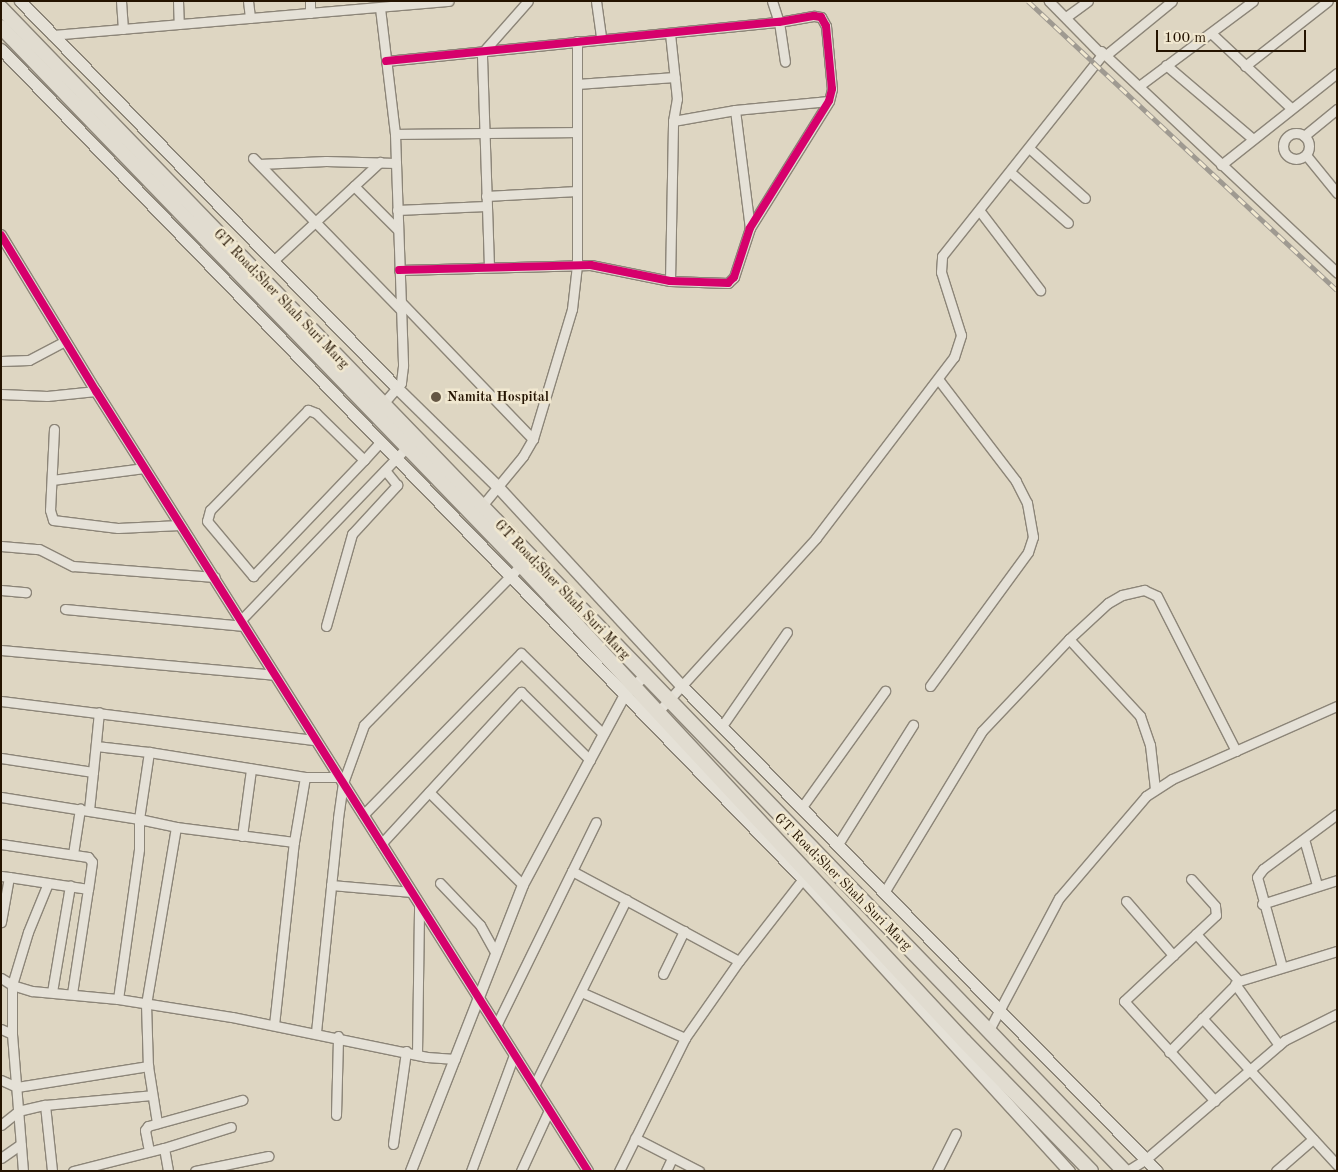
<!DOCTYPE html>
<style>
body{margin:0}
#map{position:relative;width:1338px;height:1172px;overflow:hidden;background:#ded6c2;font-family:"Old Standard TT",serif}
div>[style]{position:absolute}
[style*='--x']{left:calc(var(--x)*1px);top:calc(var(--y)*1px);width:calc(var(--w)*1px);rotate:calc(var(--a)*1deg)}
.roads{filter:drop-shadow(1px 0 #8c8578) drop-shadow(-1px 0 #8c8578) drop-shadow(0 1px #8c8578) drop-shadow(0 -1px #8c8578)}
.minor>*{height:9px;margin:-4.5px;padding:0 4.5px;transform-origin:4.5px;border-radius:4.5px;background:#e5e1d7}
.minor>.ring{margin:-4.5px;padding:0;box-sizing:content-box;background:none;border:9px solid #e5e1d7;border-radius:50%}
.tertiary>*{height:10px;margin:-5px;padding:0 5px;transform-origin:5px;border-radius:5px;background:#e5e1d7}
.secondary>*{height:11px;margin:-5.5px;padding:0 5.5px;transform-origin:5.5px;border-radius:5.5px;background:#e5e1d7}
.primary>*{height:14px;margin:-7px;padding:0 7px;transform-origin:7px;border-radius:7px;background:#e1dcd0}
.rail>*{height:5px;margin-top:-2.5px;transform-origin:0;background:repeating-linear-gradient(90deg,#f1e8d0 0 9px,#9f9a91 0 18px);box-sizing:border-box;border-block:1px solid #9f9a91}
.cycleway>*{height:8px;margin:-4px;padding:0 4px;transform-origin:4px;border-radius:4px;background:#d6006c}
.dots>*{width:14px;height:14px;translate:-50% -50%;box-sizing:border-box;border:2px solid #f1e8d0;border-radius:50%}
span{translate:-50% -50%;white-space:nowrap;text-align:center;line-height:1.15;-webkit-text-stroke:5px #f1e8d0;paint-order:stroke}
.street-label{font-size:14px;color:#241300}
.poi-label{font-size:14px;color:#241300;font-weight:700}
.left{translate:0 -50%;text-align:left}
.frame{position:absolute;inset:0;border:2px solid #241300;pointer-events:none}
.scale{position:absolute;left:1156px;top:30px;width:150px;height:22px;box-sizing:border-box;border:2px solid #241300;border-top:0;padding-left:6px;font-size:15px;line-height:18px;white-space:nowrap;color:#241300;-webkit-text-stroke:4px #f1e8d0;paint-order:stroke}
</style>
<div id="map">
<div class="roads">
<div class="minor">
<i style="--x:121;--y:1;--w:28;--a:86"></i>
<i style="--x:178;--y:1;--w:23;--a:88"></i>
<i style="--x:248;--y:1;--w:17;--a:83"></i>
<i style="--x:310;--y:1;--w:12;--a:90"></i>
<i style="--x:596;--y:1;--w:37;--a:82"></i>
<i style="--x:772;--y:1;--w:22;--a:72"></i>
<i style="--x:779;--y:22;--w:40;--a:81.5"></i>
<i style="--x:380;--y:8;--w:127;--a:83.2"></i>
<i style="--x:395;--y:134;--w:232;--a:88"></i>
<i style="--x:403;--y:366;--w:17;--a:97"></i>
<i style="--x:401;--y:383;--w:29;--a:131"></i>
<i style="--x:1066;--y:17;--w:27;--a:-36"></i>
<i style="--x:1211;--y:33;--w:110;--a:43.2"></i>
<i style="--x:52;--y:35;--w:398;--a:-4.9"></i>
<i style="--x:1101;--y:51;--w:324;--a:43.2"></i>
<i style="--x:1106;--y:55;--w:85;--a:-39.3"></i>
<i style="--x:386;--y:61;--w:395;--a:-5.7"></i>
<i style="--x:779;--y:22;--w:36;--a:-10"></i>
<i style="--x:814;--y:16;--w:7;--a:8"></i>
<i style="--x:821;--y:17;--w:10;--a:61"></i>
<i style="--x:826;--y:26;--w:63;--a:84.6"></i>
<i style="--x:832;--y:89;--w:12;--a:104"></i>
<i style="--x:829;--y:101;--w:150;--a:121.9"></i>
<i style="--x:750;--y:228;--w:52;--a:108.1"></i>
<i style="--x:734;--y:277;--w:8;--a:135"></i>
<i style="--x:728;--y:283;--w:58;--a:-178"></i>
<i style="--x:670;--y:281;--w:81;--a:-168.6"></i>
<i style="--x:591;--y:265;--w:192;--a:178.5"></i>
<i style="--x:1166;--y:65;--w:114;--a:40.4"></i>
<i style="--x:1245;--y:66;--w:105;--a:-38.1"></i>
<i style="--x:577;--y:84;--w:98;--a:-4.1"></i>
<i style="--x:1139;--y:86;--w:142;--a:-36.7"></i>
<i style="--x:735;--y:110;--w:94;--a:-5.5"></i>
<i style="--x:673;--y:121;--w:63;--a:-10.1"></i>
<i style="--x:735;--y:110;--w:119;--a:82.8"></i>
<i class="ring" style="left:1283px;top:133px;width:17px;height:17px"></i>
<i style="--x:395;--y:134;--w:182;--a:-0.6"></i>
<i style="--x:1304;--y:136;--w:43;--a:-39.3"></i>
<i style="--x:1029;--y:148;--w:75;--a:41.8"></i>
<i style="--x:1306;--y:155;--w:49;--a:50.8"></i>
<i style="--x:253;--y:158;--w:212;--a:45.8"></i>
<i style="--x:259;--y:164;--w:67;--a:-2.6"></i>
<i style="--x:326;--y:161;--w:70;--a:1.6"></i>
<i style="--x:1221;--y:165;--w:148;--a:-38.4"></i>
<i style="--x:1010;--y:172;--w:77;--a:41.3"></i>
<i style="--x:354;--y:186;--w:62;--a:45"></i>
<i style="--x:486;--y:196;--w:91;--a:-3.1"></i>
<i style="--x:397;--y:210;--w:89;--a:-2.6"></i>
<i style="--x:979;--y:210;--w:101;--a:52.7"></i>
<i style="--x:273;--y:261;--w:146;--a:-42.8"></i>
<i style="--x:489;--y:267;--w:214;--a:-91.9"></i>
<i style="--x:482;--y:53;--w:69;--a:-48.5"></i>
<i style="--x:670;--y:281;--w:160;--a:-88.9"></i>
<i style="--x:673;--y:121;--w:22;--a:-80"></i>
<i style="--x:677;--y:99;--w:66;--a:-96.1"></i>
<i style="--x:400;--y:301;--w:192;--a:46.1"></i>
<i style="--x:1;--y:361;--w:28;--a:-2"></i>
<i style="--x:29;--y:360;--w:41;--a:-27.8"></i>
<i style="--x:1;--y:394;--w:46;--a:2.5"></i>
<i style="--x:47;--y:396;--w:49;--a:-5.8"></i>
<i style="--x:54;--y:429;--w:81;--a:92.8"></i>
<i style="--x:50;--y:510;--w:10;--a:73"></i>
<i style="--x:53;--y:520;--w:65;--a:7"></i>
<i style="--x:118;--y:528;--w:62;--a:-2.8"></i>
<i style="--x:364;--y:460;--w:67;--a:-135.6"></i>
<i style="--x:316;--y:413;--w:9;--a:-159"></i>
<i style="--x:308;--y:410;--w:140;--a:134.4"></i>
<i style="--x:210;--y:510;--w:11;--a:105"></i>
<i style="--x:207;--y:521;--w:72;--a:50.1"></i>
<i style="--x:253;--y:576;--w:161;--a:-46.3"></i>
<i style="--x:364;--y:460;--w:25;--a:-48"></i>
<i style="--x:52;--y:480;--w:93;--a:-7.4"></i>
<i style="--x:481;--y:507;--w:66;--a:-50.5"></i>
<i style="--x:523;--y:456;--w:20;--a:-60"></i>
<i style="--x:533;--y:439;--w:136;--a:-73.3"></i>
<i style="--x:572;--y:309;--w:44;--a:-83.5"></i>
<i style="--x:577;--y:265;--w:224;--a:-90"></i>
<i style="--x:1;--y:546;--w:38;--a:5"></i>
<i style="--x:39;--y:549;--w:38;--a:27"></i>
<i style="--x:73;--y:566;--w:142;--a:4.4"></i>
<i style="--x:1;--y:590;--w:25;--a:5"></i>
<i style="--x:65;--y:609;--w:180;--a:5.4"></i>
<i style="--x:240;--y:621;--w:241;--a:-46.2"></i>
<i style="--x:326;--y:626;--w:96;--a:-74.2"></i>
<i style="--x:352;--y:534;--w:67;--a:-47.4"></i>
<i style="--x:397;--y:485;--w:19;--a:-129"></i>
<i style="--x:1069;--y:639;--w:105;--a:47.3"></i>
<i style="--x:1140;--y:716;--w:31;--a:71"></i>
<i style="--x:1150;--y:745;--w:44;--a:83.5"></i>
<i style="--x:1;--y:650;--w:274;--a:5.2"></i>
<i style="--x:930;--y:686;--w:166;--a:-53.8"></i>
<i style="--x:1028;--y:552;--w:16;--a:-72"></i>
<i style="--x:1033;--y:537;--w:35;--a:-100"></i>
<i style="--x:1027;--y:503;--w:25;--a:-117"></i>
<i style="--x:1016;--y:481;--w:128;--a:-127.4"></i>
<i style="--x:1;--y:701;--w:317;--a:7.1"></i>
<i style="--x:656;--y:714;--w:238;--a:-47.7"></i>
<i style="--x:816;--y:538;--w:228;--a:-52.7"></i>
<i style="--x:954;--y:357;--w:23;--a:-72"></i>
<i style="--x:961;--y:335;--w:66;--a:-107.6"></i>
<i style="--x:941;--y:272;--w:16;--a:-86"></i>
<i style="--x:942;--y:256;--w:257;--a:-51.5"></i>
<i style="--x:1102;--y:55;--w:76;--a:-134.5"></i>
<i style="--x:722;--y:726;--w:114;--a:-55.3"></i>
<i style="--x:96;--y:746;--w:53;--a:6.5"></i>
<i style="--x:1;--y:758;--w:93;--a:8.7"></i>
<i style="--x:93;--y:772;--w:38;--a:96"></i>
<i style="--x:93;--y:772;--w:60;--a:-84.3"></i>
<i style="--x:429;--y:792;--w:132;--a:44.7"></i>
<i style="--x:1;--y:797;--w:140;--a:9.1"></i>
<i style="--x:139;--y:819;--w:68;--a:-81.5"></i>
<i style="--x:149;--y:752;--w:158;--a:9.1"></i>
<i style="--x:305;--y:777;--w:35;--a:0"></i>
<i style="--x:802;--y:807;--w:143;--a:-54.4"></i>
<i style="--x:363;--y:815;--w:226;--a:-45.7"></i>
<i style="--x:521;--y:653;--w:115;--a:44.6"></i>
<i style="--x:176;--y:827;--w:119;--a:7.2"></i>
<i style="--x:242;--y:836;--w:68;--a:-82.3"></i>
<i style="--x:1304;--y:839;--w:48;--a:74.2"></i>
<i style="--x:1;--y:844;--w:88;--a:8.5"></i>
<i style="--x:88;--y:857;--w:6;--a:51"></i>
<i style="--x:92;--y:862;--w:27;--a:98"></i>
<i style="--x:381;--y:844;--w:207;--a:-47.4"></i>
<i style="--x:521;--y:692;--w:97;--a:44.6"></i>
<i style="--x:838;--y:844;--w:141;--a:-57.8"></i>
<i style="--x:73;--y:854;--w:46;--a:-81.2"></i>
<i style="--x:572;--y:871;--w:61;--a:28.2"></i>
<i style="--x:1;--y:876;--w:8;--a:7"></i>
<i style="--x:9;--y:877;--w:46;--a:100.1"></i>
<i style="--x:9;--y:877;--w:80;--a:8.6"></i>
<i style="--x:88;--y:889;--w:106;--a:98.7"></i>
<i style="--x:1191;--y:879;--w:36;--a:48"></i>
<i style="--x:1215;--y:906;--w:9;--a:84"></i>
<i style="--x:1216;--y:915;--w:126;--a:136.9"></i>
<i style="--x:1124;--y:1001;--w:135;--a:47.7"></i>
<i style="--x:440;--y:883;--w:58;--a:46.4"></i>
<i style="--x:480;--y:925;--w:31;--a:61"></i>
<i style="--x:331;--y:885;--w:81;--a:4.9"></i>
<i style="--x:885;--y:891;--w:187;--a:-58.8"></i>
<i style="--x:982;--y:731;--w:127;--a:-46.6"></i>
<i style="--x:1069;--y:639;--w:53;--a:-42.7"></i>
<i style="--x:1108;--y:603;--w:16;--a:-30"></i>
<i style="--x:1122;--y:595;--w:23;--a:-13"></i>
<i style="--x:1144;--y:590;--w:14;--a:25"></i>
<i style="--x:1157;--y:596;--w:174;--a:63"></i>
<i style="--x:1126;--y:901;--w:72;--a:49"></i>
<i style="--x:1262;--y:904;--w:79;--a:-17.7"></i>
<i style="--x:1282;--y:967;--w:93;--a:-105.5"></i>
<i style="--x:1257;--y:877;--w:10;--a:-53"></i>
<i style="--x:1263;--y:869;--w:92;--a:-36.6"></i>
<i style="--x:663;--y:974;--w:48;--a:-64"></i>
<i style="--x:1;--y:978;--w:13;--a:32"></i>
<i style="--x:12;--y:985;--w:21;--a:17"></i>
<i style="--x:32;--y:991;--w:86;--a:5.3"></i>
<i style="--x:118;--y:999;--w:115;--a:9"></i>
<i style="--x:232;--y:1017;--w:199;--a:11.6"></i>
<i style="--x:427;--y:1057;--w:28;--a:4"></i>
<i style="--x:1239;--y:981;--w:102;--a:-17"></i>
<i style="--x:1235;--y:984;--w:75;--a:54.2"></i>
<i style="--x:52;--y:992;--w:108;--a:-80.4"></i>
<i style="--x:581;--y:992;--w:114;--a:23.9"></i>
<i style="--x:118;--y:999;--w:151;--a:-82"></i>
<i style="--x:139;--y:849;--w:30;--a:-90"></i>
<i style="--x:139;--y:819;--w:38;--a:12"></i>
<i style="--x:176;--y:827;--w:180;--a:99.6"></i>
<i style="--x:146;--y:1004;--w:62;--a:88.2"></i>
<i style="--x:148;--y:1066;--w:58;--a:81"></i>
<i style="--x:1202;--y:1018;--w:200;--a:47.4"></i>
<i style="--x:274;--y:1025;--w:184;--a:-83.8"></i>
<i style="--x:294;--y:842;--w:66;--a:-80.4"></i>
<i style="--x:496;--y:1026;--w:227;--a:-63.9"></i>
<i style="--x:1;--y:1029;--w:12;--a:24"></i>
<i style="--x:989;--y:1030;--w:149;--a:-62.1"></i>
<i style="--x:1059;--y:898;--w:134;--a:-49.5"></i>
<i style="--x:1146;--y:796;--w:31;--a:-33"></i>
<i style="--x:1172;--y:779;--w:180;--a:-23.9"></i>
<i style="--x:316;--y:1032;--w:215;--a:-84.1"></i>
<i style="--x:338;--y:818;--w:35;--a:-82"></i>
<i style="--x:343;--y:783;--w:62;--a:-70.1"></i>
<i style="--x:364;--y:725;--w:224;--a:-45.5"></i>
<i style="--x:1169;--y:1052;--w:100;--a:-45.4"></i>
<i style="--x:1239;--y:981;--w:64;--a:-132.5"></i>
<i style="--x:417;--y:1054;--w:150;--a:-89.2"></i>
<i style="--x:1;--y:1080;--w:17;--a:24"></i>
<i style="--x:17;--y:1087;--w:133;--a:-9.1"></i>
<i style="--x:534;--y:1086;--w:208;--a:-63.7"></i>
<i style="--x:626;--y:900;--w:128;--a:28.4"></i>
<i style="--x:45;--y:1105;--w:66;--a:83.9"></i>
<i style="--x:336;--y:1115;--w:79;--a:-88.5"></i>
<i style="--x:1;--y:1125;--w:22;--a:-39"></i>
<i style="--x:18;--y:1111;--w:28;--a:-13"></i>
<i style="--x:45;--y:1105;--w:107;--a:-5.3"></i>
<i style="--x:635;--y:1138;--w:72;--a:27.3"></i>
<i style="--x:393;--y:1144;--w:94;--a:-82"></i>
<i style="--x:164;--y:1148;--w:70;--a:-17.4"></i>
<i style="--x:149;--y:1151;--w:21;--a:-101"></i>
<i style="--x:145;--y:1130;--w:5;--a:-53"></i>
<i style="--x:148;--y:1126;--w:98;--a:-15.5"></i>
<i style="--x:1;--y:1158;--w:24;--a:-35"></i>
<i style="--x:23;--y:1171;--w:137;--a:-94.6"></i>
<i style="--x:12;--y:1034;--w:49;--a:-90"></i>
<i style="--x:12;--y:985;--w:55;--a:-73.2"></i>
<i style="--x:28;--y:932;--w:53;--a:-67.8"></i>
<i style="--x:73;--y:1171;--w:94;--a:-14.2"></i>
<i style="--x:164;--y:1148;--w:23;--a:80"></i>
<i style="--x:195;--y:1171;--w:75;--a:-11.6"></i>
<i style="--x:471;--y:1171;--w:124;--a:-69.7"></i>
<i style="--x:521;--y:1171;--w:67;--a:-65.3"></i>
<i style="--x:619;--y:1171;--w:148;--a:-63.6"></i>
<i style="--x:685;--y:1038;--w:94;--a:-55"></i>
<i style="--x:739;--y:961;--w:109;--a:-52.1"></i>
<i style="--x:666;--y:1171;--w:14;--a:-65"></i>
<i style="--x:937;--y:1171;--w:42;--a:-63.4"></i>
<i style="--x:1127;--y:1171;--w:22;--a:-32"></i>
<i style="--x:1146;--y:1159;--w:183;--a:-40.6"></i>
<i style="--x:1285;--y:1040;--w:58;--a:-26.6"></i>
<i style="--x:1276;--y:1171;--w:49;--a:-40.9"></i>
</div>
<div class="tertiary">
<i style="--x:1;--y:235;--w:183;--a:58.7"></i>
<i style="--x:96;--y:391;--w:922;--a:57.76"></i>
<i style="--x:411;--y:1171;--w:307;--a:-68.6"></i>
<i style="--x:523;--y:885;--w:216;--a:-61.8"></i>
<i style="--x:625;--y:695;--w:28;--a:-44"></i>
</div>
<div class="secondary">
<i style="--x:20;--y:1;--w:542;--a:45.75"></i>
<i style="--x:398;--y:389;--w:140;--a:44.4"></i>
<i style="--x:498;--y:487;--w:270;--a:47.3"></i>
<i style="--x:681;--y:685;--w:680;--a:45.6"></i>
<i style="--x:1;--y:49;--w:1156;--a:45.98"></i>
<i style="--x:804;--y:880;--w:394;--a:47.7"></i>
</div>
<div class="primary">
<i style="--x:1;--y:8;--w:1617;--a:46"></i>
<i style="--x:1;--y:27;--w:748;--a:45.97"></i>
<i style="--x:521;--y:565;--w:650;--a:47.06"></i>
<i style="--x:964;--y:1041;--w:182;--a:45.7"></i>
</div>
</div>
<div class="rail">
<i style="--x:1028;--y:1;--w:423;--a:43.1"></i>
</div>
<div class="cycleway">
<i style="--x:386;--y:61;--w:395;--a:-5.7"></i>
<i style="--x:779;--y:22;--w:36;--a:-10"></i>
<i style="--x:814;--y:16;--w:7;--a:8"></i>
<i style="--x:821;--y:17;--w:10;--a:61"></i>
<i style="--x:826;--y:26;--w:63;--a:84.6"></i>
<i style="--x:832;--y:89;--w:12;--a:104"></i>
<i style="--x:829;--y:101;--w:150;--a:121.9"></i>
<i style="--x:750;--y:228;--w:52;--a:108.1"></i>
<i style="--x:734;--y:277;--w:8;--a:135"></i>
<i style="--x:728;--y:283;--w:58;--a:-178"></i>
<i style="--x:670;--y:281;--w:81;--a:-168.6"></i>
<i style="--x:591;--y:265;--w:192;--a:178.5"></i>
<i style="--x:1;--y:235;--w:183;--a:58.7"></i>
<i style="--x:96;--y:391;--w:922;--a:57.76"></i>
</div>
<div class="dots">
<i style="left:436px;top:397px;background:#655744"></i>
</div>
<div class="street-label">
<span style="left:281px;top:299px;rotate:46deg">GT Road;Sher Shah Suri Marg</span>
<span style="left:562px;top:590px;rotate:46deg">GT Road;Sher Shah Suri Marg</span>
<span style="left:843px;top:882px;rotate:45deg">GT Road;Sher Shah Suri Marg</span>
</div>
<div class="poi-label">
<span class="left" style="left:447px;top:397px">Namita Hospital</span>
</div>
<div class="frame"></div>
<div class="scale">100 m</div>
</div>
